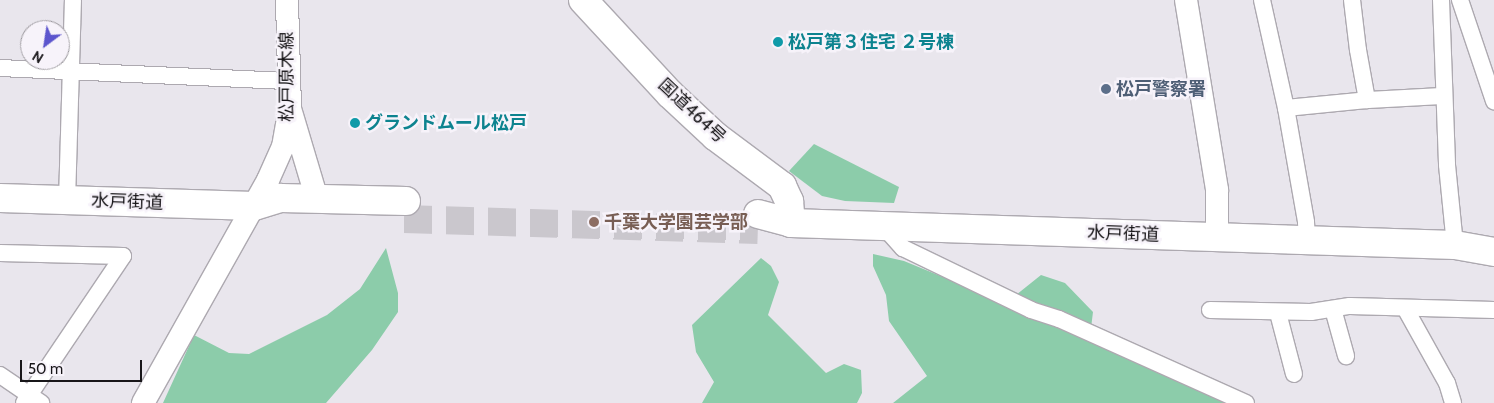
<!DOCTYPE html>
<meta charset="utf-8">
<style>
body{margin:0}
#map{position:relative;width:1494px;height:403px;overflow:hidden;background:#e9e6ed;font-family:Cabin,"Noto Sans JP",sans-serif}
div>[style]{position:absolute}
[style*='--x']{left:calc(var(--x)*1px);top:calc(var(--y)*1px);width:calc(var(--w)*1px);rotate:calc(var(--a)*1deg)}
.green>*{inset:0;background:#8cccaa}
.highway-tunnel>*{height:28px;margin-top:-14px;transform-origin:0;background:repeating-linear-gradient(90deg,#cac7cd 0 28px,transparent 0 42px)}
.roads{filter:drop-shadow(1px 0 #ada9b0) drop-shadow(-1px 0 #ada9b0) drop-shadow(0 1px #ada9b0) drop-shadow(0 -1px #ada9b0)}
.street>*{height:16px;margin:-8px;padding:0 8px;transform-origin:8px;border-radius:8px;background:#fff}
.secondary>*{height:22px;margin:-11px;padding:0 11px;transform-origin:11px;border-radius:11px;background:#fff}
.highway>*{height:28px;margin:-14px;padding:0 14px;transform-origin:14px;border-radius:14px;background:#fff}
.dots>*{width:14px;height:14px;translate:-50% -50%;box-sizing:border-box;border:2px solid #f7f3fa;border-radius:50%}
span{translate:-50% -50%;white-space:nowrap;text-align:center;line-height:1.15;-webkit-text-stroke:5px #f7f3fa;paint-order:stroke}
.culture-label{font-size:18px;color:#0d838f;font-weight:700}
.left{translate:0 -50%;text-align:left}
.street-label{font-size:18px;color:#181619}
.service-label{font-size:18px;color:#4e5e75;font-weight:700}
.education-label{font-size:18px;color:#785e54;font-weight:700}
.north{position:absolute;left:20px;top:20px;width:50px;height:50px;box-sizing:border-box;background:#f7f3fa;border:1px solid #9e9ba0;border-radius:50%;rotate:211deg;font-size:14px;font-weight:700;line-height:20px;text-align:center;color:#181619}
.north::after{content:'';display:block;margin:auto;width:18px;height:22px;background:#5c55cd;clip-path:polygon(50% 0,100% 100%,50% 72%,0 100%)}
.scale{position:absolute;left:20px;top:360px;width:122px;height:22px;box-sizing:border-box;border:2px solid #181619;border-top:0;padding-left:6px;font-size:15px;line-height:18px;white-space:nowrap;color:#181619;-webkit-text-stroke:4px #f7f3fa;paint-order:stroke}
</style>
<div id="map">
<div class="green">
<i style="clip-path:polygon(814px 144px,899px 187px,894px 203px,845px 201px,822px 196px,789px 171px)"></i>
<i style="clip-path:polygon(386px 248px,398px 293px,398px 312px,372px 350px,326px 403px,163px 403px,194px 335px,229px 353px,249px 354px,327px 315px,360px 289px)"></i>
<i style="clip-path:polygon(873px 254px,904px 261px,1006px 303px,1041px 275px,1065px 283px,1093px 312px,1090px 336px,1233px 403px,893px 403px,927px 376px,889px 321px,886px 295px,873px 266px)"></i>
<i style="clip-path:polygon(761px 258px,771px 266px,779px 282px,768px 315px,826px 373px,844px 364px,861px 370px,862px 393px,857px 403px,702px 403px,714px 382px,696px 352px,692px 325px)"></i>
</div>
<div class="highway-tunnel">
<i style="--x:404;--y:219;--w:354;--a:1.8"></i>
</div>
<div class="roads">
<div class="street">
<i style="--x:1262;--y:0;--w:111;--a:77.5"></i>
<i style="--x:1286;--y:108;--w:116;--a:80"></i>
<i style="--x:1306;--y:222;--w:18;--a:87"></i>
<i style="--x:1352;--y:0;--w:50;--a:83.2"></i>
<i style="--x:1358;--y:50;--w:51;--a:79.8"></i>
<i style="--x:1441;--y:0;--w:165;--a:87.9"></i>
<i style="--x:1447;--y:165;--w:80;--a:84.3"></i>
<i style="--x:1460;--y:0;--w:107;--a:71.4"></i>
<i style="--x:0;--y:68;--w:290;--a:2.6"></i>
<i style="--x:1286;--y:108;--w:81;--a:-5.6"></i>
<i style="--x:1367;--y:100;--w:76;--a:-3"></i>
<i style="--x:67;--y:201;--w:201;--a:-88.3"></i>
<i style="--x:883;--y:226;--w:30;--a:48"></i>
<i style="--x:903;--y:248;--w:142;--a:25.8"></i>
<i style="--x:1031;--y:310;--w:29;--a:18"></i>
<i style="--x:1059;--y:319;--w:205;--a:24.2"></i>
<i style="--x:0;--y:253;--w:123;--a:1.4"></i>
<i style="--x:123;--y:256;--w:177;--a:124"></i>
<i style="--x:1405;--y:308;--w:86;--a:60.8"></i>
<i style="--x:1447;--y:383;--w:21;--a:73"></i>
<i style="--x:1333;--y:309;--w:49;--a:74.5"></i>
<i style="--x:1210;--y:310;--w:101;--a:1.1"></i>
<i style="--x:1311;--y:312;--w:39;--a:-9"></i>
<i style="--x:1350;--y:306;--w:144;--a:1.6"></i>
<i style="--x:1278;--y:313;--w:63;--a:75.3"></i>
<i style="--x:0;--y:375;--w:50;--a:34.3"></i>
</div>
<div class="secondary">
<i style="--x:1186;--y:0;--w:193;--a:80.7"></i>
<i style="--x:1217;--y:190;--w:47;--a:90"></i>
<i style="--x:291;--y:112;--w:91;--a:73.4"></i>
<i style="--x:143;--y:403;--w:256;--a:-60.7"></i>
<i style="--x:268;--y:180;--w:36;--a:-66"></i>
<i style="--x:283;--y:147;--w:40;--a:-80"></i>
<i style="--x:290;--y:108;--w:108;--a:-91.6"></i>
</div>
<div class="highway">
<i style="--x:583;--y:0;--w:128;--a:47.2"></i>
<i style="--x:670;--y:94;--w:62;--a:43"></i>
<i style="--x:715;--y:136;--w:84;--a:36.7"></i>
<i style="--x:782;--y:186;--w:17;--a:65"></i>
<i style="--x:789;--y:201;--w:22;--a:85"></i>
<i style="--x:0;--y:198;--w:254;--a:1.8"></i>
<i style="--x:254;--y:206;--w:28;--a:-17"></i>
<i style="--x:281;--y:198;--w:125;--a:1.4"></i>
<i style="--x:758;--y:214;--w:34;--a:15"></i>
<i style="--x:791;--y:223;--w:664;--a:1.9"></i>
<i style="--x:1455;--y:245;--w:40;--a:10"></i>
</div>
</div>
<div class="dots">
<i style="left:778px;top:42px;background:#0f9aa8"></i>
<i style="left:1106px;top:89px;background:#5c6f8a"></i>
<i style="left:355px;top:123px;background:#0f9aa8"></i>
<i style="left:594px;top:222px;background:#8d6e63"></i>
</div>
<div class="culture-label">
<span class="left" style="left:788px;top:42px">松戸第３住宅 ２号棟</span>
<span class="left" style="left:365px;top:123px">グランドムール松戸</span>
</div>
<div class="street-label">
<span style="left:287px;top:77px;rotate:-90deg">松戸原木線</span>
<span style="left:692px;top:111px;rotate:43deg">国道464号</span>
<span style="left:127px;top:202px;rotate:2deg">水戸街道</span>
<span style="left:1123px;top:234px;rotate:2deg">水戸街道</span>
</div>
<div class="service-label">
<span class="left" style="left:1116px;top:89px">松戸警察署</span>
</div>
<div class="education-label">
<span class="left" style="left:604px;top:222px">千葉大学園芸学部</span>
</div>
<div class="north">N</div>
<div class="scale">50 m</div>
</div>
